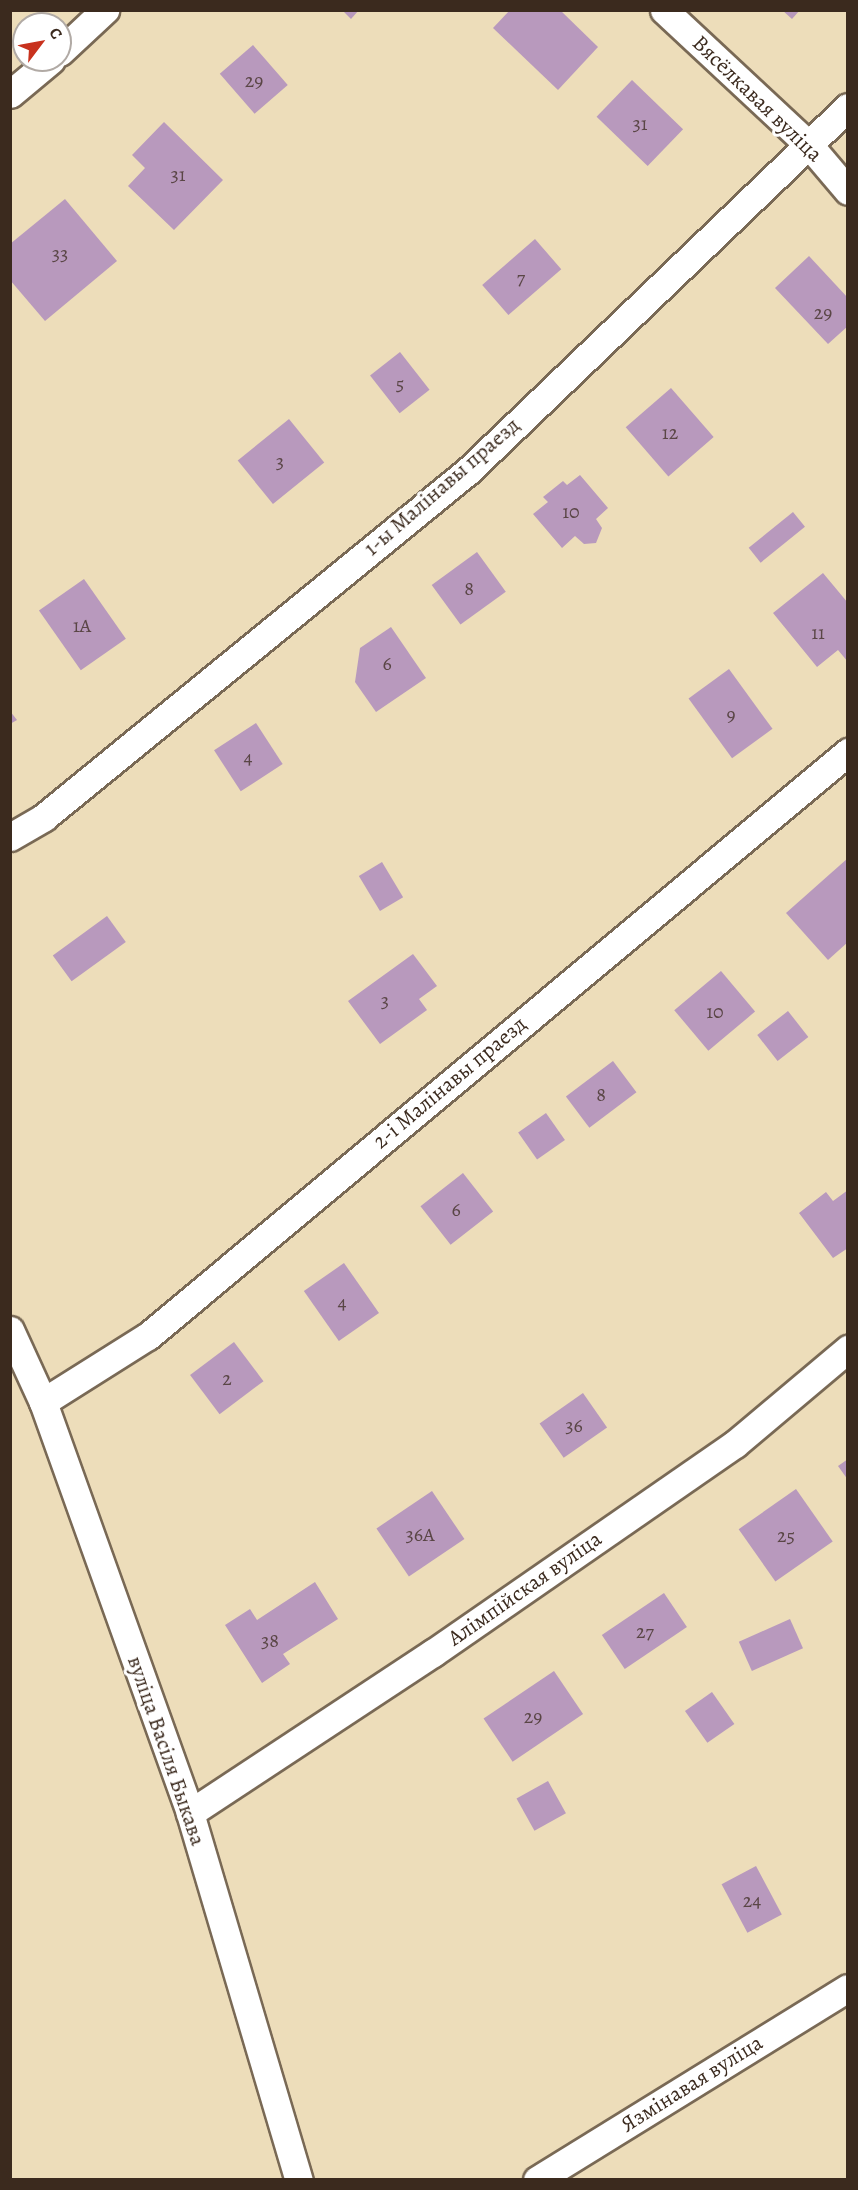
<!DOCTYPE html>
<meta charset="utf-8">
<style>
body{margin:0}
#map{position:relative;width:858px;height:2190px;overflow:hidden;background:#edddba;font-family:Alegreya,serif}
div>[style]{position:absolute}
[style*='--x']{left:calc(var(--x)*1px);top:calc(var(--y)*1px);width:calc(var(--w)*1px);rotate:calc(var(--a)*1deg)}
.building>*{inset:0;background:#b899bd;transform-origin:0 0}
.roads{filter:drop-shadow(2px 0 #796955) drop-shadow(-2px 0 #796955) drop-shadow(0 2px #796955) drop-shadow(0 -2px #796955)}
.street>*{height:27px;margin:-13.5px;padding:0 13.5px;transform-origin:13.5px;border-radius:13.5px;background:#fff}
span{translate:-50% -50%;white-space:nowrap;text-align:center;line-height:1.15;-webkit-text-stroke:6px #fff;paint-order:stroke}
.number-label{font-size:20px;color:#5a4646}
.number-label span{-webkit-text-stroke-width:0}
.street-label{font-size:22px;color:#3b2a1e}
.frame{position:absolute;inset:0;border:12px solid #3b2a1e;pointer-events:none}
.north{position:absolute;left:12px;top:12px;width:60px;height:60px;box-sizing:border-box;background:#fff;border:2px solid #b1aaa5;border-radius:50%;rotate:58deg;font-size:16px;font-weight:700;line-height:24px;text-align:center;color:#3b2a1e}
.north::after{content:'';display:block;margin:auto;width:21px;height:27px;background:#c8321e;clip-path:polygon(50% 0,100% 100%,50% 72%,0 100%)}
</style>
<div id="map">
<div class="building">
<i style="clip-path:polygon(342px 10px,359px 10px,351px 19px)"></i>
<i style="clip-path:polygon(510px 10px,560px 10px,598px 47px,558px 90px,493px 28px)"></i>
<i style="clip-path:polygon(782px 10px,800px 10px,792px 19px)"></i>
<i style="left:253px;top:45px;width:53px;height:44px;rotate:49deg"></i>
<i style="left:632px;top:80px;width:71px;height:51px;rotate:44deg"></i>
<i style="clip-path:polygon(164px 122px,223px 180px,174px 230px,128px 186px,145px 168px,132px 155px)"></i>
<i style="clip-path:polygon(65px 199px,117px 261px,45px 321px,10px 280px,10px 244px)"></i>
<i style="left:535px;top:239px;width:40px;height:70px;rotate:49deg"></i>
<i style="clip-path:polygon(809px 256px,848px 298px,848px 326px,828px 344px,775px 288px)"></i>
<i style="left:400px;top:352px;width:48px;height:38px;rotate:52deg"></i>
<i style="left:671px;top:388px;width:65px;height:60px;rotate:49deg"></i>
<i style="left:289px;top:419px;width:56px;height:66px;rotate:51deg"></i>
<i style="clip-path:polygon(580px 475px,608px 508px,596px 519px,602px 528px,596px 543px,584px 544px,575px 536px,562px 548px,533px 514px,548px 502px,543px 497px,563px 481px,567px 485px)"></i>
<i style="left:793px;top:512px;width:19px;height:57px;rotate:51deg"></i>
<i style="left:477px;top:552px;width:49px;height:56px;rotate:54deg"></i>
<i style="clip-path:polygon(823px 573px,848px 603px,848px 662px,838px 650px,817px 667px,773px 613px)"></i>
<i style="left:84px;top:579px;width:73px;height:55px;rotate:55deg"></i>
<i style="clip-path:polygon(391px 627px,426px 678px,376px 712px,355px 682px,360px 648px)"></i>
<i style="left:729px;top:669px;width:74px;height:50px;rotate:54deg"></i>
<i style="clip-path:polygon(10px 711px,17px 720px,10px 724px)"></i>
<i style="left:256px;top:723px;width:49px;height:50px;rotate:57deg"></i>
<i style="clip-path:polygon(848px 858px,848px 942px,828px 960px,786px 913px)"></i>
<i style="left:382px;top:862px;width:41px;height:27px;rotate:59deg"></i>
<i style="left:107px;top:916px;width:32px;height:67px;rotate:54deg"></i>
<i style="clip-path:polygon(413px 954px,437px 986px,419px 999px,427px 1010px,380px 1044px,348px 1001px)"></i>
<i style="left:721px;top:971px;width:53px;height:61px;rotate:50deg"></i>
<i style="left:788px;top:1011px;width:33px;height:39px;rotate:52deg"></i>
<i style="left:613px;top:1061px;width:39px;height:59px;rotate:53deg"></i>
<i style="left:546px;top:1113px;width:33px;height:34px;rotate:55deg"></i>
<i style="left:463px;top:1173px;width:49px;height:54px;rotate:52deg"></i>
<i style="clip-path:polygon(848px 1190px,848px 1248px,833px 1258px,799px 1213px,826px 1192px,833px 1201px)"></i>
<i style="left:344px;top:1263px;width:61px;height:49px;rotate:55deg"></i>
<i style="left:234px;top:1342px;width:49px;height:55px;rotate:53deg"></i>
<i style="left:583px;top:1393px;width:42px;height:53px;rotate:55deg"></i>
<i style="clip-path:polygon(848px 1459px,848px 1480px,838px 1466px)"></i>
<i style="left:796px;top:1489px;width:64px;height:70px;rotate:55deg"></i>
<i style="left:432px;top:1491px;width:58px;height:67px;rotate:56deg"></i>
<i style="clip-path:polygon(315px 1582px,338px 1619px,283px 1654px,290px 1664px,262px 1683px,225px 1625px,250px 1609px,257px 1620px)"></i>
<i style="left:664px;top:1593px;width:41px;height:75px;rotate:56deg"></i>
<i style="left:790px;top:1619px;width:32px;height:56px;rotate:66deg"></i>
<i style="left:554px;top:1671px;width:52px;height:85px;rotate:56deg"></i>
<i style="left:712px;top:1692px;width:39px;height:33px;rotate:55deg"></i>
<i style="left:548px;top:1781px;width:37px;height:36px;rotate:61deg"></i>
<i style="left:756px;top:1866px;width:55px;height:39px;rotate:62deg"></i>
</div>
<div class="roads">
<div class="street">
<i style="--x:664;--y:10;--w:198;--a:43"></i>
<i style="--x:809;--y:145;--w:60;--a:49.7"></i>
<i style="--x:60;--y:52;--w:62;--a:-43"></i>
<i style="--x:10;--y:94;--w:53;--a:-39.7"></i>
<i style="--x:10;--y:837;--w:39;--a:-30"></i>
<i style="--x:44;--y:817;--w:547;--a:-39.22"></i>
<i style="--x:468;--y:471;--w:526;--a:-43.77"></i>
<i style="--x:10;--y:1330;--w:79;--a:65.4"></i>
<i style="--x:43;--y:1402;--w:436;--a:70.3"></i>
<i style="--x:190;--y:1813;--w:383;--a:73.5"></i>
<i style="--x:43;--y:1402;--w:124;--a:-32.2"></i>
<i style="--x:148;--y:1336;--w:912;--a:-39.84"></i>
<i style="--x:190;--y:1813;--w:291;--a:-33.4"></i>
<i style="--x:433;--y:1653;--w:367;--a:-34.7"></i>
<i style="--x:735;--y:1444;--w:148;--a:-40.1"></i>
<i style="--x:537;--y:2180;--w:365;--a:-31.7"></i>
</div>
</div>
<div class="number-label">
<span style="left:254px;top:80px">29</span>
<span style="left:640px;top:123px">31</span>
<span style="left:178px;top:174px">31</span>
<span style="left:60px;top:253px">33</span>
<span style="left:521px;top:277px">7</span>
<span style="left:823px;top:312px">29</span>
<span style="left:400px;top:383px">5</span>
<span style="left:670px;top:432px">12</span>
<span style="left:280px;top:461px">3</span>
<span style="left:571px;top:511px">10</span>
<span style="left:469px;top:588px">8</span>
<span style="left:82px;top:625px">1А</span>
<span style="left:818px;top:632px">11</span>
<span style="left:387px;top:663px">6</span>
<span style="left:731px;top:714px">9</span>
<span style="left:248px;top:757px">4</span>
<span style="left:385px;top:1000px">3</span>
<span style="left:715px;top:1011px">10</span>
<span style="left:601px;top:1094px">8</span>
<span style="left:456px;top:1209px">6</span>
<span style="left:342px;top:1302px">4</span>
<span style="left:227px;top:1378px">2</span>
<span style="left:574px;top:1425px">36</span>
<span style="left:420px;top:1534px">36А</span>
<span style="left:786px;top:1535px">25</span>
<span style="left:645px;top:1631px">27</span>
<span style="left:270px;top:1640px">38</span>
<span style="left:533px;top:1716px">29</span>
<span style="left:752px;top:1900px">24</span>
</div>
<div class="street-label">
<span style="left:757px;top:99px;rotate:44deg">Вясёлкавая вуліца</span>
<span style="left:442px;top:487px;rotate:-41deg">1-ы Малінавы праезд</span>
<span style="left:450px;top:1083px;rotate:-40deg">2-і Малінавы праезд</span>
<span style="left:525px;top:1589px;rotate:-35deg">Алімпійская вуліца</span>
<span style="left:166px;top:1751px;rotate:71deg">вуліца Васіля Быкава</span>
<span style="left:692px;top:2084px;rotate:-32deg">Язмінавая вуліца</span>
</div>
<div class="frame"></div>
<div class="north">С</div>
</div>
